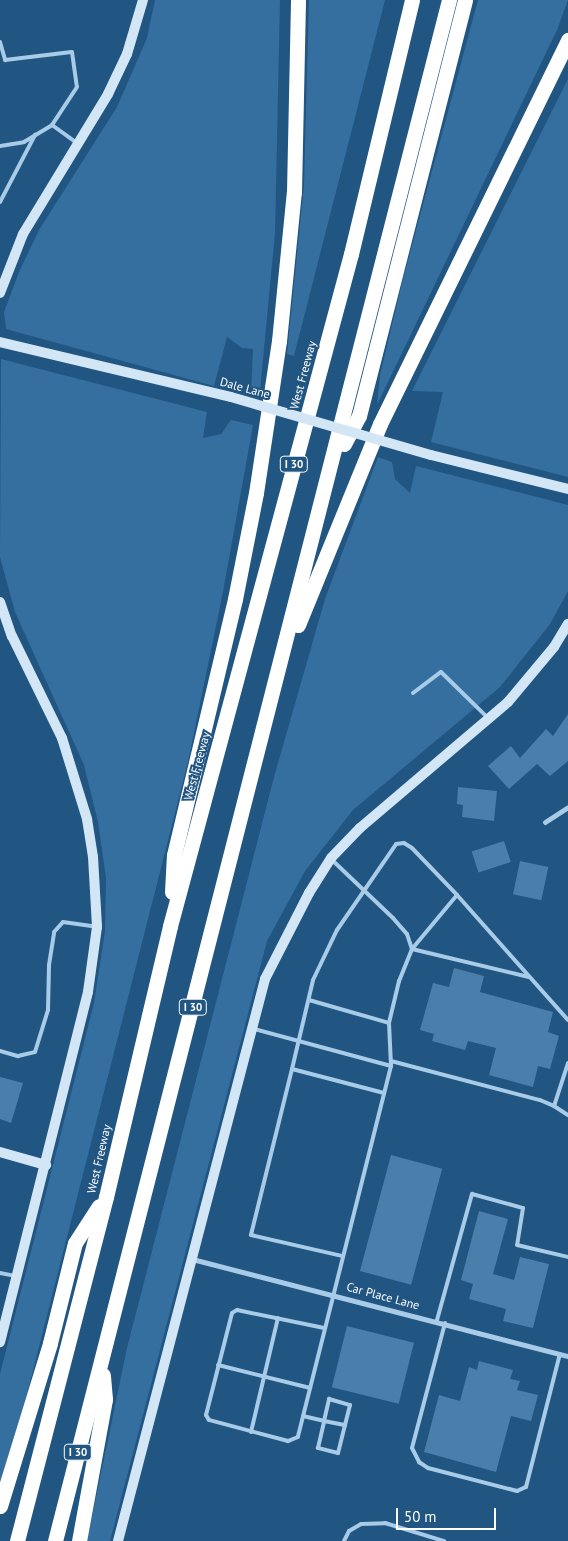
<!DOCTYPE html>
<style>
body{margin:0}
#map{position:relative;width:568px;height:1541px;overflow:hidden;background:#215582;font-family:"PT Sans",sans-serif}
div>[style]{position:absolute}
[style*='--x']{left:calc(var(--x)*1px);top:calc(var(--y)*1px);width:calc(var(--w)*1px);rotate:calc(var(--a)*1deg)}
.green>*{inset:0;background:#356fa0}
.building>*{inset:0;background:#4a7fab;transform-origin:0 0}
.lane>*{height:4px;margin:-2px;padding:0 2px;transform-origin:2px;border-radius:2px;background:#a8cbe8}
.street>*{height:5px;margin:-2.5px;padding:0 2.5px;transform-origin:2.5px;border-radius:2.5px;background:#a8cbe8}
.secondary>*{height:10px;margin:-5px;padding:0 5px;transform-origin:5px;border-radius:5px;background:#d2e6f6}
.highway>*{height:15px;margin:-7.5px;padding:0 7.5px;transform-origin:7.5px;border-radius:7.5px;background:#fff}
.secondary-bridge>*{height:10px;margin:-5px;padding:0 5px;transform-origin:5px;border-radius:5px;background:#d2e6f6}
span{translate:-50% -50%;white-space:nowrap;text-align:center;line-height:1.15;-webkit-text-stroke:4px #215582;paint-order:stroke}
.shield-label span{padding:1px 4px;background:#215582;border:1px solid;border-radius:4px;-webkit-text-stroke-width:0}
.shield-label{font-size:11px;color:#fff;font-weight:700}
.street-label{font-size:12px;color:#fff}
.scale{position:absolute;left:396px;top:1508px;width:100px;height:22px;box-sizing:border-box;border:2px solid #fff;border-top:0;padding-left:6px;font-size:15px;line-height:18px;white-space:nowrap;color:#fff;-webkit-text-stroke:4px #215582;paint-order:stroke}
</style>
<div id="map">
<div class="green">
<i style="clip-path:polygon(155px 0,280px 0,275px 233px,260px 391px,251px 393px,253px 349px,242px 348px,227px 337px,214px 386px,6px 329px,4px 312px,19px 272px,39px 230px,117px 107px,147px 38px)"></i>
<i style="clip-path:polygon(309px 0,385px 0,294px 356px,287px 354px,304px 185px)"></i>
<i style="clip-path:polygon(478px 0,568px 0,557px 30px,377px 405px,380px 375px,403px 279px)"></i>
<i style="clip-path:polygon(568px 79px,568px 477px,431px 442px,443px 392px,412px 391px)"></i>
<i style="clip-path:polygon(1px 359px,207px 412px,203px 438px,221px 434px,231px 420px,253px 425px,223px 592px,188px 762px,26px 1398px,0 1485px,0 1374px,94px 1003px,105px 931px,106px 878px,98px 822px,84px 765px,15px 612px,0 557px)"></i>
<i style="clip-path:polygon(378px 457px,392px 462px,395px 479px,410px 493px,416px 466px,568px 505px,568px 591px,550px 624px,500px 687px,353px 810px,305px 871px,267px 941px,110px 1541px,87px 1541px,127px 1348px,274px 777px,325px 599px)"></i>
</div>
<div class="building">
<i style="clip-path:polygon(568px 714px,568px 761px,550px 776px,537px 764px,509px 789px,488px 766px,511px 746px,520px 758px,546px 729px,553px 736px)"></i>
<i style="clip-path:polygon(458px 787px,497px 791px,494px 821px,462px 817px,463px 805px,457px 804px)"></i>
<i style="left:504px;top:841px;width:22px;height:34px;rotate:72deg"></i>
<i style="left:520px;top:861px;width:29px;height:34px;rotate:12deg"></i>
<i style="clip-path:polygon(454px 968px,484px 976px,480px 992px,553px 1012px,548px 1032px,559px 1036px,550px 1069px,538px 1066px,533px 1087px,489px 1075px,496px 1048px,468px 1041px,465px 1050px,432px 1041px,434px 1034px,420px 1030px,433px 983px,449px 987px)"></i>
<i style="clip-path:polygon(0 1077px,23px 1083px,11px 1123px,0 1119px)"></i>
<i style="left:391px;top:1155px;width:53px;height:120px;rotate:15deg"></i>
<i style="clip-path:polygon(479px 1211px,508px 1219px,493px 1274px,514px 1280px,520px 1257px,549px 1264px,533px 1328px,503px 1321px,506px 1309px,469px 1299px,473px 1284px,461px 1280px)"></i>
<i style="left:347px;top:1326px;width:69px;height:63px;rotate:14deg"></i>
<i style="clip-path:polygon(479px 1361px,513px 1370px,510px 1379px,520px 1381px,517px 1390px,538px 1395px,531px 1421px,511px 1416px,496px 1472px,424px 1452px,439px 1395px,460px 1401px,469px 1367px,477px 1370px)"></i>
</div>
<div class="lane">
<i style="--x:0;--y:42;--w:19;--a:74"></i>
<i style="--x:5;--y:60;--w:67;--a:-6.8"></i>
<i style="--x:72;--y:52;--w:35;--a:82"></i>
<i style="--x:77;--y:87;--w:45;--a:123.3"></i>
<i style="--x:52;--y:125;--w:31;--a:36"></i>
<i style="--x:0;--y:146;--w:24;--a:-9"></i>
<i style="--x:24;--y:142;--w:33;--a:-31"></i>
<i style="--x:0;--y:202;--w:76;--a:-62.4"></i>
<i style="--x:413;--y:693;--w:35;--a:-37"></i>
<i style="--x:441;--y:672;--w:66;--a:44.4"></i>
<i style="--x:331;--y:859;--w:86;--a:43.6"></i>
<i style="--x:393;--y:918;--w:21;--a:49"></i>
<i style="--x:407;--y:934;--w:16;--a:72"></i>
<i style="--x:412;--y:949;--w:35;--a:112"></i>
<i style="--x:399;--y:981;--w:43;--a:103.4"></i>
<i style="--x:389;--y:1023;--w:43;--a:87.3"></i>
<i style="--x:457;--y:895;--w:167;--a:48.4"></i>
<i style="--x:309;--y:1000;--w:83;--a:16"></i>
<i style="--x:254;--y:1029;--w:142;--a:15.1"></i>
<i style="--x:391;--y:1066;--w:382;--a:104.1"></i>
<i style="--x:298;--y:1437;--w:11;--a:158"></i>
<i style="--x:288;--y:1441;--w:82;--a:-165.1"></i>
<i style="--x:209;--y:1420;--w:6;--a:-121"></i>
<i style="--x:206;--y:1415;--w:105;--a:-75.7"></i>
<i style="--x:232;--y:1313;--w:6;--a:-31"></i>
<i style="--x:237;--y:1310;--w:89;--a:11.7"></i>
<i style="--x:0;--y:1051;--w:19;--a:16"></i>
<i style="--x:18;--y:1056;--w:17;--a:-13"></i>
<i style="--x:35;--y:1052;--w:44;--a:-72.8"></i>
<i style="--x:48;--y:1010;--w:45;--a:-88.7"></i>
<i style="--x:49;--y:965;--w:33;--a:-81"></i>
<i style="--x:54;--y:932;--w:13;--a:-48"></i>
<i style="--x:63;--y:922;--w:34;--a:8"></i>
<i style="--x:391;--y:1061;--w:154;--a:14.7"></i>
<i style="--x:540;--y:1100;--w:15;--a:23"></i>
<i style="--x:568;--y:1063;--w:45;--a:108"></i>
<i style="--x:554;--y:1106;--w:17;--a:33"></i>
<i style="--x:292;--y:1069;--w:171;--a:103.9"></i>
<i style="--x:251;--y:1235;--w:93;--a:13"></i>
<i style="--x:384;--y:1093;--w:95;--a:-165.4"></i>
<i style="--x:292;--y:1069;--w:91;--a:-76.7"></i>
<i style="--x:313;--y:980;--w:55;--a:-64.4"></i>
<i style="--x:337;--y:930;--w:104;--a:-55.5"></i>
<i style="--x:396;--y:844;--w:8;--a:-7"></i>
<i style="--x:404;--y:843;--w:9;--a:32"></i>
<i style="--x:412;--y:848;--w:65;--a:46.2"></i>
<i style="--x:457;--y:895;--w:70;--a:129.8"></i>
<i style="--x:412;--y:949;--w:120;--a:13.5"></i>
<i style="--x:0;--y:1273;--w:15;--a:11"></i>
<i style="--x:437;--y:1320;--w:131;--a:-74.5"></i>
<i style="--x:472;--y:1194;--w:53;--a:15.4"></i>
<i style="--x:523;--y:1208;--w:37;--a:99"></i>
<i style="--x:517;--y:1245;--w:52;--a:13.2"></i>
<i style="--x:445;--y:1323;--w:129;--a:104.8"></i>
<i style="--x:412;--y:1448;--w:16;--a:63"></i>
<i style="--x:419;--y:1462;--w:11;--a:34"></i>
<i style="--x:428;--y:1468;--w:92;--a:14.5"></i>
<i style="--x:517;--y:1491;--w:10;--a:-24"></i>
<i style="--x:526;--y:1487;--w:137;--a:-75.7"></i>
<i style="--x:218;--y:1365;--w:95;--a:14"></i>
<i style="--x:303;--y:1416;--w:22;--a:13"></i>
<i style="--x:324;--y:1421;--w:21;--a:11"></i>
<i style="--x:345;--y:1425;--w:29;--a:104"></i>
<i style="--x:338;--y:1453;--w:21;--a:-166"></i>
<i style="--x:318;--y:1448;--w:28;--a:-77"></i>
<i style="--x:324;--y:1421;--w:23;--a:-77"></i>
<i style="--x:329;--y:1399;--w:22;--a:16"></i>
<i style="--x:350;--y:1405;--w:21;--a:104"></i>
<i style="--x:251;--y:1432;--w:117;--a:-76.7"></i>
<i style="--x:344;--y:1541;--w:11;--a:-63"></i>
<i style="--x:349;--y:1531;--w:14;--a:-30"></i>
<i style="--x:361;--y:1524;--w:24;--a:-2"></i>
<i style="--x:385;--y:1523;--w:62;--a:17"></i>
</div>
<div class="street">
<i style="--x:545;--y:822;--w:27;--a:-33"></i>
<i style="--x:192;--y:1259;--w:388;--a:14.5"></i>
</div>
<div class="secondary">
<i style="--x:0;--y:293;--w:63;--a:-68.7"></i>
<i style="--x:23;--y:234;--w:164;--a:-58.7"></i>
<i style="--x:108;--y:94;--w:44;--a:-64.6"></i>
<i style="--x:127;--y:54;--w:56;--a:-73.5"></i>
<i style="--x:0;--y:342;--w:237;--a:13.4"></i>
<i style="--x:431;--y:455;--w:141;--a:13.9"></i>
<i style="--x:0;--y:602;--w:36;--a:71"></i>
<i style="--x:12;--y:636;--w:114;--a:63.9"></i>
<i style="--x:62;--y:738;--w:85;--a:72.8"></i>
<i style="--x:87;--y:819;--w:38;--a:81"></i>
<i style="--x:93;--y:857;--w:70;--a:86.7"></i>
<i style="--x:97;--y:927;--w:66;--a:97.9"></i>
<i style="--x:88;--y:992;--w:361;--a:104.1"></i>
<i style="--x:0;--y:1152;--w:48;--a:15.8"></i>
<i style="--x:118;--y:1541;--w:581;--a:-75.34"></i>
<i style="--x:265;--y:979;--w:97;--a:-62.9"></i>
<i style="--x:309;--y:893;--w:41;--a:-57.8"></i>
<i style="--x:331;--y:858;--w:42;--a:-46"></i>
<i style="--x:360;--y:828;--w:194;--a:-40.4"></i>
<i style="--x:508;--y:702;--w:72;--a:-50.1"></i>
<i style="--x:554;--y:647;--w:27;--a:-59"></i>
</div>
<div class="highway">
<i style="--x:344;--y:444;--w:32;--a:-62"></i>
<i style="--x:359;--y:416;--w:429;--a:-75.7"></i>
<i style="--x:298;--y:625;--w:217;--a:-67.8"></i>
<i style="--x:380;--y:424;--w:428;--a:-63.9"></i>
<i style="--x:172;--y:892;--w:37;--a:-87"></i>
<i style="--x:174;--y:855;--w:263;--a:-76.6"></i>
<i style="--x:235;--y:599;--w:108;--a:-78.8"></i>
<i style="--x:256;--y:493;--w:154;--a:-81.4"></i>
<i style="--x:279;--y:341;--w:150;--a:-84.3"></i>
<i style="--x:294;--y:192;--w:192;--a:-88.8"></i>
<i style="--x:0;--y:1506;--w:170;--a:-72.9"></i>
<i style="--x:50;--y:1343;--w:103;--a:-76"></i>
<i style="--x:75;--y:1243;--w:44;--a:-57"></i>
<i style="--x:17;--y:1541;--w:355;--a:-75.5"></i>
<i style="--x:106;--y:1197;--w:278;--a:-76.7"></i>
<i style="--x:170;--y:926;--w:696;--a:-74.93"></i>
<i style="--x:351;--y:254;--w:261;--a:-76.5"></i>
<i style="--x:55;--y:1541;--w:1591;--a:-75.66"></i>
<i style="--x:79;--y:1541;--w:144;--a:-79.6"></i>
<i style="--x:105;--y:1399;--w:24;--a:-95"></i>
</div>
<div class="secondary-bridge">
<i style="--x:231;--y:397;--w:208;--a:16.2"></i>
</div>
<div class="shield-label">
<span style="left:294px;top:464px">I 30</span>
<span style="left:193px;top:1007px">I 30</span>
<span style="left:78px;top:1452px">I 30</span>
</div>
<div class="street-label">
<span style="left:303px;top:375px;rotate:-75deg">West Freeway</span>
<span style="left:245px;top:388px;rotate:15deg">Dale Lane</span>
<span style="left:197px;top:766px;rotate:-75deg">West Freeway</span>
<span style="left:99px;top:1159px;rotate:-77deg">West Freeway</span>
<span style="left:383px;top:1296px;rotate:15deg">Car Place Lane</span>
</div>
<div class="scale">50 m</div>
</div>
